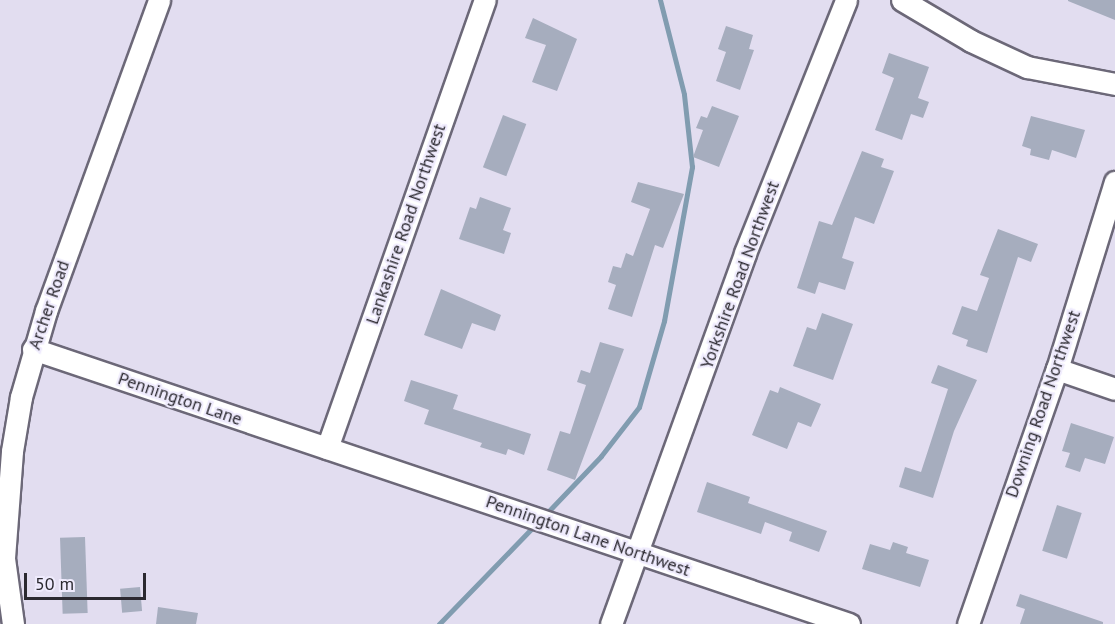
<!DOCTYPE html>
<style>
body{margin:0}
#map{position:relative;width:1115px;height:624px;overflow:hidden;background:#e2ddf0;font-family:"PT Sans",sans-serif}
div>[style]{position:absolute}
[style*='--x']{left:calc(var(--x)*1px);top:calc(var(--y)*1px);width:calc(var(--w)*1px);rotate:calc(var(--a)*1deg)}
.stream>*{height:5px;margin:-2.5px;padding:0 2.5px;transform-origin:2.5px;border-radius:2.5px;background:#819cb0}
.building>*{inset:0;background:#a6adbe;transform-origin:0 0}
.roads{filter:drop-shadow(2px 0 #6c6878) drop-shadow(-2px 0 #6c6878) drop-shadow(0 2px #6c6878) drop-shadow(0 -2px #6c6878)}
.minor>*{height:21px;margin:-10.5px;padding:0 10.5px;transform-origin:10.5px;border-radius:10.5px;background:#fff}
span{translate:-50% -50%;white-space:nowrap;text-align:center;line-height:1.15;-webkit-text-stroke:4.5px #efebfd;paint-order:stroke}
.street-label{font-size:18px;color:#2b2930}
.scale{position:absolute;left:24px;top:573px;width:122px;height:27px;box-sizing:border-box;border:3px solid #2b2930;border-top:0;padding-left:8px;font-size:18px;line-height:21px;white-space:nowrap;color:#2b2930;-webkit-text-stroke:4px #efebfd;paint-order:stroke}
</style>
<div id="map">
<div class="stream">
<i style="--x:543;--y:517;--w:84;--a:-46.4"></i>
<i style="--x:601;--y:456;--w:62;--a:-52.2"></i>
<i style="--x:639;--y:407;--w:90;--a:-73.8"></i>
<i style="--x:664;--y:321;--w:157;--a:-79.7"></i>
<i style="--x:692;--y:167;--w:73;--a:-96.3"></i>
<i style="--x:684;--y:94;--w:97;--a:-104.3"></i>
<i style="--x:439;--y:624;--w:141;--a:-45.9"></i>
</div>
<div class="building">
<i style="clip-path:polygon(1068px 0,1115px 0,1115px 20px,1068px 1px)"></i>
<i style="clip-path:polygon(533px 18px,577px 39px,557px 91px,532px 82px,546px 45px,525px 38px)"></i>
<i style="clip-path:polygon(726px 26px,753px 35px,749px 49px,754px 50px,740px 90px,716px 81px,726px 52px,718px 49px)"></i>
<i style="clip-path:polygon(889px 53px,929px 67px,918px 98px,929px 102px,923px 118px,911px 114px,902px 140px,875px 130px,894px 78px,882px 73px)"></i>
<i style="clip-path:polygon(712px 106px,739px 116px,719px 167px,693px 157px,703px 130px,696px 128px,701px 116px,707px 118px)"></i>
<i style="left:503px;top:115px;width:25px;height:56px;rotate:21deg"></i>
<i style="clip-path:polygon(1031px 116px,1085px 130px,1076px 158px,1052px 150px,1049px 160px,1030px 155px,1031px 149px,1022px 146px)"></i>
<i style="clip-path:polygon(862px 151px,884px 159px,881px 167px,894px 171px,874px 224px,855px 217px,842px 258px,854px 262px,845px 290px,819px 282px,815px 294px,797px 288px,819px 221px,832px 225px)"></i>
<i style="clip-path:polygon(638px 182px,684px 194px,663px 248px,655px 245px,632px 317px,608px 309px,616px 285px,608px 282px,613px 266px,621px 268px,626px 253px,633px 256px,650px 209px,631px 202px)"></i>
<i style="clip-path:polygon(480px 197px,511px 208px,503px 230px,511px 233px,504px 254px,459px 239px,470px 207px,476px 209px)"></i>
<i style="clip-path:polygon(998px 229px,1038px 244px,1031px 262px,1018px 257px,987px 353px,966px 346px,968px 340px,952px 334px,962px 306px,977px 311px,989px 278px,980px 275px)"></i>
<i style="clip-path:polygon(441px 289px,501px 315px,495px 331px,472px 323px,462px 349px,424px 335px)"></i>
<i style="clip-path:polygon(822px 313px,853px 324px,833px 380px,793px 366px,807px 327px,816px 330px)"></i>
<i style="clip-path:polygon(600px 342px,624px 349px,575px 480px,547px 470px,560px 431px,570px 434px,586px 385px,577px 382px,581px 370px,590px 373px)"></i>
<i style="clip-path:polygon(938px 365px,977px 380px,954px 431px,933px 498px,899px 487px,905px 467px,921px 472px,948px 389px,931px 383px)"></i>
<i style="clip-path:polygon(411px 380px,458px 395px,453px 409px,531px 434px,524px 455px,508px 449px,506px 455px,480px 447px,482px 443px,424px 424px,429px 410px,404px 401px)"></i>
<i style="clip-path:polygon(780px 387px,821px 404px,811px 427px,798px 422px,787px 449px,752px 435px,770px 390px,778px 393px)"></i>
<i style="clip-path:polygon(1071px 423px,1114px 437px,1105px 464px,1085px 458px,1080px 472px,1065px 467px,1070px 453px,1062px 451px)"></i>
<i style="clip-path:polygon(707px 482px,750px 497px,748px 503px,827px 531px,819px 552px,789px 541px,792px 532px,765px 522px,761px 534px,697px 512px)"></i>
<i style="left:1057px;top:505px;width:26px;height:48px;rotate:18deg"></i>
<i style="left:85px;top:537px;width:76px;height:25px;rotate:88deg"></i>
<i style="clip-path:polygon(893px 542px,908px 547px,906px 553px,929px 560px,920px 587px,862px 569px,870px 544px,890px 550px)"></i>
<i style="left:140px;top:587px;width:24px;height:20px;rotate:85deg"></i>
<i style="clip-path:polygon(1020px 594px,1103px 622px,1103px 624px,1020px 624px,1025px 609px,1016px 606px)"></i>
<i style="clip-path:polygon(158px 607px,198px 613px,196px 624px,156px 624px)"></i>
</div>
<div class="roads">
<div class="minor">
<i style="--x:902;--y:0;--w:80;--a:30.7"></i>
<i style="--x:971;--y:41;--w:62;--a:24.9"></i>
<i style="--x:1027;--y:67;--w:90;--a:10.9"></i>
<i style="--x:33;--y:349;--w:861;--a:18.62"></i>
<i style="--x:1057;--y:369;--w:61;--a:19"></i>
<i style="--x:327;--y:448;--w:475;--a:-70.6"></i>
<i style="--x:13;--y:624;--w:67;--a:-97.8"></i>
<i style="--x:4;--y:558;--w:107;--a:-85.7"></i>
<i style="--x:12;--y:451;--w:55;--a:-80.5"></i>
<i style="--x:21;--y:397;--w:90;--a:-73.8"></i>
<i style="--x:46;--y:311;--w:331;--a:-70"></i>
<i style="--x:611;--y:624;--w:394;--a:-70.1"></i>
<i style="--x:745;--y:253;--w:272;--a:-68.2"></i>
<i style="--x:968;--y:624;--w:270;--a:-70.8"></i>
<i style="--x:1057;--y:369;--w:196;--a:-72.8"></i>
</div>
</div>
<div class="street-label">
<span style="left:406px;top:224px;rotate:-71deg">Lankashire Road Northwest</span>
<span style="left:740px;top:275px;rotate:-70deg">Yorkshire Road Northwest</span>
<span style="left:49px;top:305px;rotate:-71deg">Archer Road</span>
<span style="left:180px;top:399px;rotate:19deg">Pennington Lane</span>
<span style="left:1043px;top:404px;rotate:-71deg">Downing Road Northwest</span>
<span style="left:588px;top:536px;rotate:19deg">Pennington Lane Northwest</span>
</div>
<div class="scale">50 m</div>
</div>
